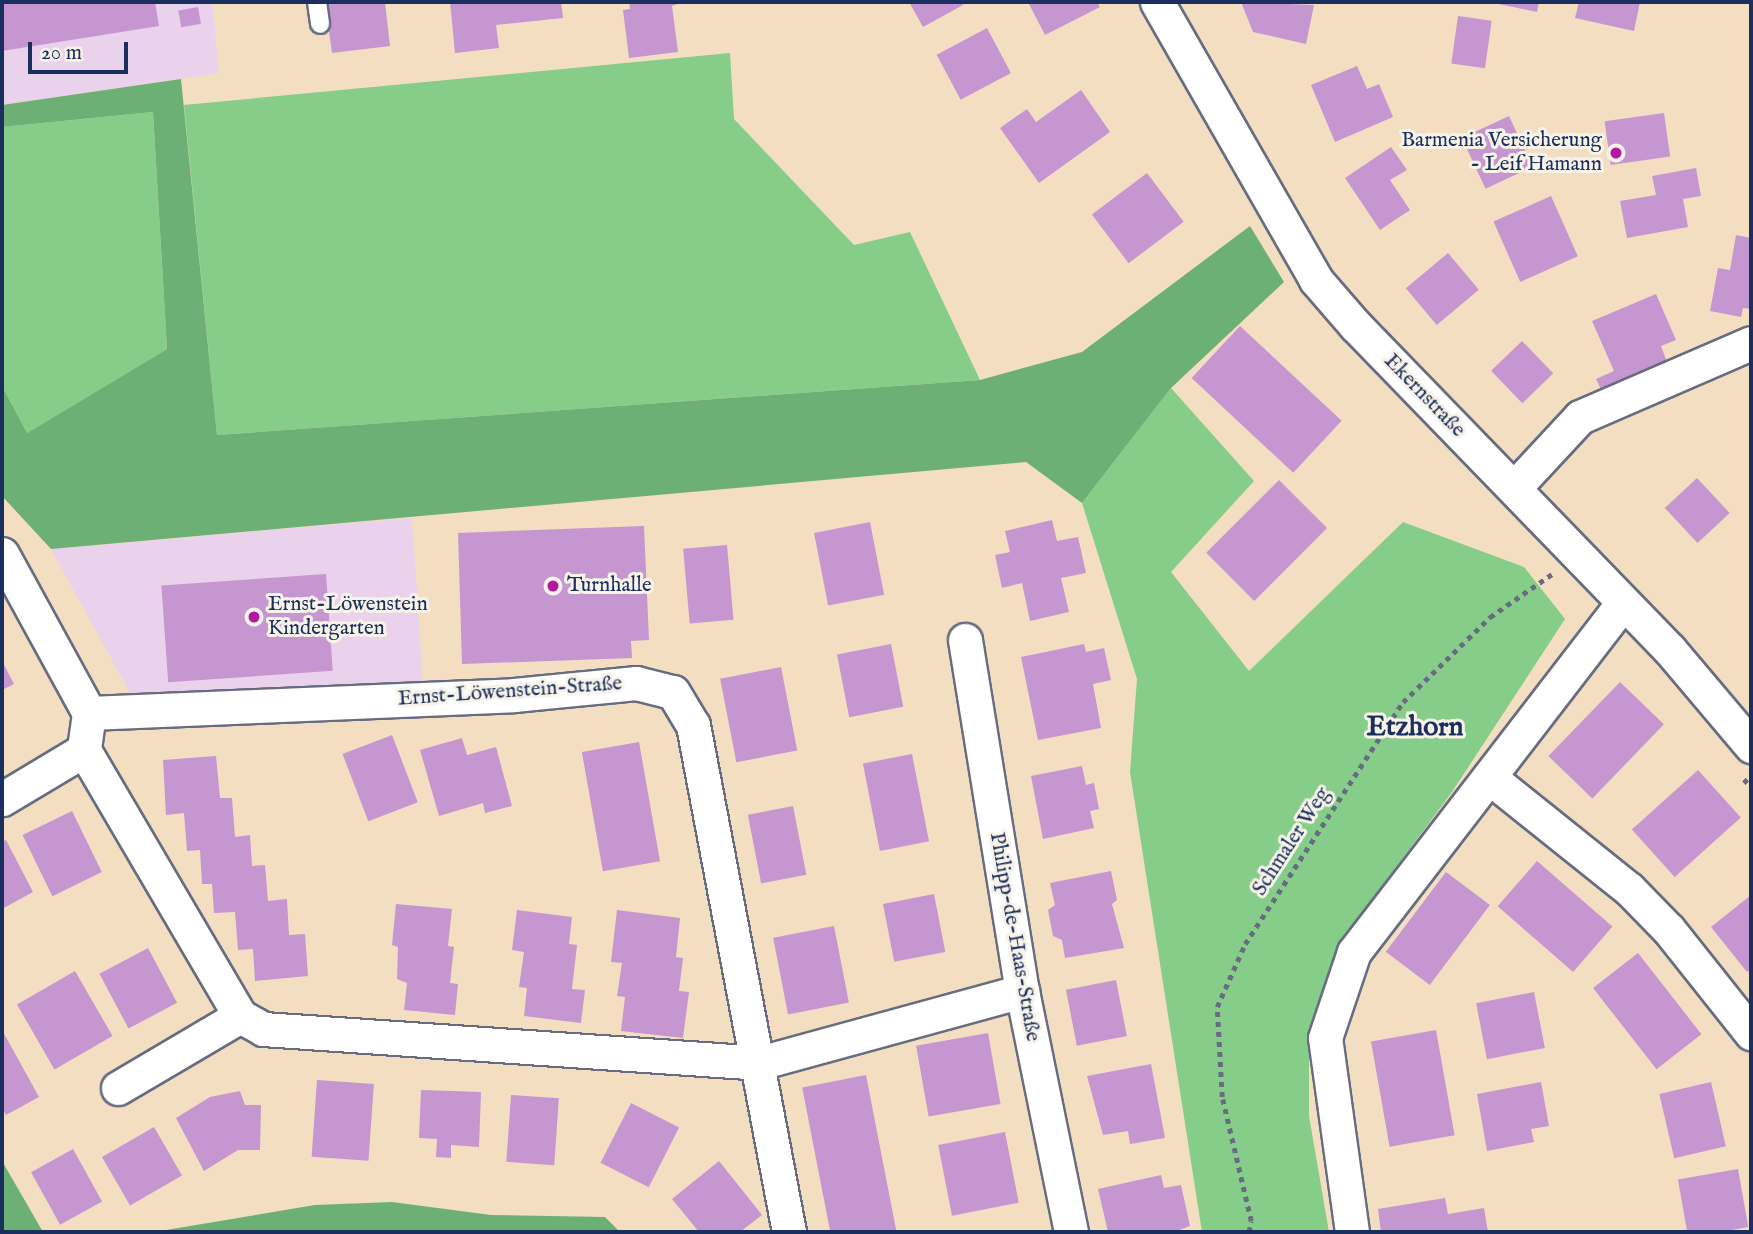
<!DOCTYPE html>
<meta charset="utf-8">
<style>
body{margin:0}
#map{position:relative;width:1753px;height:1234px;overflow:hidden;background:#f3dec2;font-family:"IM FELL English",serif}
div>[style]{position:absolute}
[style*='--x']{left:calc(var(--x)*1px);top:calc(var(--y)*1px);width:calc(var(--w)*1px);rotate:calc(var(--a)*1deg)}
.built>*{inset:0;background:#ead1ec}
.green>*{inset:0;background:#85cd89}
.forest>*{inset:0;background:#6cb075}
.building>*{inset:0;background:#c696d1;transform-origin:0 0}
.path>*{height:4.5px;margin-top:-2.25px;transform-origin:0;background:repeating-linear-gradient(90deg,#676c81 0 5px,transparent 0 10px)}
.roads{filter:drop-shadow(2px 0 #676c81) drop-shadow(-2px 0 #676c81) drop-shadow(0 2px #676c81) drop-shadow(0 -2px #676c81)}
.lane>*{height:18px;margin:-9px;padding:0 9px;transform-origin:9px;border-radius:9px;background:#fff}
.street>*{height:33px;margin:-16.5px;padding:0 16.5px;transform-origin:16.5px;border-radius:16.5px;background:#fff}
.dots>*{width:19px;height:19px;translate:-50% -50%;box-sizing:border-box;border:4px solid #f7f3e8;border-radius:50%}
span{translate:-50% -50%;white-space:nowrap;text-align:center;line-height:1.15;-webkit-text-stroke:6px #f7f3e8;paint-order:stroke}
.poi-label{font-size:21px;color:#1b2f5e}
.right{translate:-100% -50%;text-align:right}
.left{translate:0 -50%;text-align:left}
.street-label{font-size:21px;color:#1b2f5e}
.district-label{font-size:28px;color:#1b2f5e;font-weight:700}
.frame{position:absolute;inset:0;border:4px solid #1b2f5e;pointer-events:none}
.scale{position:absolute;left:28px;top:42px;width:100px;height:32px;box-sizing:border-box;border:4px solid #1b2f5e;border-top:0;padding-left:9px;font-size:21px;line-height:24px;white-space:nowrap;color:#1b2f5e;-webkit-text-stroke:5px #f7f3e8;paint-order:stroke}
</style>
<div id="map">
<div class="built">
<i style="clip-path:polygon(2px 2px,212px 2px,219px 73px,2px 105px)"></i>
<i style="clip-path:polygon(412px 518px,423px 685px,134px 700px,51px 549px)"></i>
</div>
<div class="green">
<i style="clip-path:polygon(730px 53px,734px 119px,854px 245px,910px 232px,980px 380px,217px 435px,184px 105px)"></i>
<i style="clip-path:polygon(153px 112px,167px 349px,27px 433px,2px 386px,2px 127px)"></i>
<i style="clip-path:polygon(1171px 388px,1254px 481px,1171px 572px,1249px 671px,1403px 522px,1524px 567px,1565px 619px,1452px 792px,1339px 944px,1309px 1030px,1309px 1116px,1329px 1232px,1202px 1232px,1130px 772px,1137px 679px,1082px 503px)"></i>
</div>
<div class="forest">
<i style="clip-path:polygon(181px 79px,217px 435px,980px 380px,1082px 352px,1250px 226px,1284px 282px,1171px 388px,1082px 503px,1026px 462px,51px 549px,2px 496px,2px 386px,27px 433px,167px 349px,153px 112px,2px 127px,2px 105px)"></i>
<i style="clip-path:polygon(2px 1161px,43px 1232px,2px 1232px)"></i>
<i style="clip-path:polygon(392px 1202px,491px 1215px,605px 1217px,620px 1232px,154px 1232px,315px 1205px)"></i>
</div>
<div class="building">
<i style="clip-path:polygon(2px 2px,155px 2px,159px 26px,2px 51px)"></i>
<i style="clip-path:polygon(325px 2px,385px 2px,390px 46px,332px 53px)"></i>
<i style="clip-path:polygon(450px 2px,561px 2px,563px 18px,496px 25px,499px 48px,455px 53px)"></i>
<i style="clip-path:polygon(629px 2px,683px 2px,672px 6px,678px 52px,629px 58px,623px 10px,630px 9px)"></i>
<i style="clip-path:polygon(909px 2px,961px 2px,963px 5px,923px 27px)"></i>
<i style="clip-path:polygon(1028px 2px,1097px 2px,1100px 7px,1045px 35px)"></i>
<i style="clip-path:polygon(1241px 2px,1314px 5px,1306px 44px,1253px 32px)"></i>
<i style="clip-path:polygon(1489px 2px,1539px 2px,1537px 12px)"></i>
<i style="clip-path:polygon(1579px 2px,1640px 2px,1634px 31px,1575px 18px)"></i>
<i style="left:198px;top:7px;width:17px;height:20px;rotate:80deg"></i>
<i style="left:1458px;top:16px;width:34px;height:48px;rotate:8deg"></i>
<i style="left:987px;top:28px;width:51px;height:57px;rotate:62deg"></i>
<i style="clip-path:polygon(1357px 66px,1367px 89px,1379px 84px,1393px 117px,1335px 142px,1311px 85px)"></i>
<i style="clip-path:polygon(1081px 90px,1110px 132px,1039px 183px,1000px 128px,1027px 109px,1036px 122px)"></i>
<i style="left:1664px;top:113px;width:44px;height:60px;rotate:82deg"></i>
<i style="left:1509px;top:116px;width:56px;height:52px;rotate:65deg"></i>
<i style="clip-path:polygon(1391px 147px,1407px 170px,1390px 180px,1410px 210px,1380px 230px,1345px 178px)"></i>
<i style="clip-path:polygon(1696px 168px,1701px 196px,1683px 199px,1688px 227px,1627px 238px,1620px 201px,1656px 195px,1652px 176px)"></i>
<i style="left:1147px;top:173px;width:61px;height:69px;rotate:53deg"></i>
<i style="left:1551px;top:196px;width:66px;height:63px;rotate:66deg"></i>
<i style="clip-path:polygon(1736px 235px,1751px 238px,1751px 309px,1743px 308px,1741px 317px,1710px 311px,1718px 268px,1730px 270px)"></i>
<i style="left:1448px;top:253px;width:48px;height:55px;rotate:50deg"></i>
<i style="clip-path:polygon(1656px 294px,1676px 340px,1661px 346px,1667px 362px,1604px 396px,1596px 379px,1614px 371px,1592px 321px)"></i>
<i style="left:1240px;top:326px;width:139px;height:71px;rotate:43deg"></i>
<i style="left:1522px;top:341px;width:45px;height:43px;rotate:46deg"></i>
<i style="left:1697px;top:478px;width:48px;height:44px;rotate:47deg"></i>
<i style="left:1279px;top:480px;width:68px;height:103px;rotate:45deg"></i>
<i style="clip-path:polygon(1052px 520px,1057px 541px,1078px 537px,1086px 573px,1061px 578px,1069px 612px,1030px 621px,1022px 583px,1002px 588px,995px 555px,1010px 552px,1005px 531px)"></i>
<i style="left:870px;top:522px;width:74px;height:57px;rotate:79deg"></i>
<i style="clip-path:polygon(644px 526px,649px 640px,631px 641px,632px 658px,462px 664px,458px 533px)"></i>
<i style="left:727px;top:545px;width:75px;height:44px;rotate:85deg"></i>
<i style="left:326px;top:574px;width:97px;height:165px;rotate:86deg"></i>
<i style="left:891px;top:644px;width:64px;height:55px;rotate:79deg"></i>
<i style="clip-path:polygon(1084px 644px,1086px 652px,1104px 648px,1111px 680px,1093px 684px,1101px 728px,1038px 740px,1021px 657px)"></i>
<i style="clip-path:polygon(2px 661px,14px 684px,2px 690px)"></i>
<i style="left:781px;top:667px;width:85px;height:62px;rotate:79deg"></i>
<i style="left:1620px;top:682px;width:61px;height:103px;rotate:44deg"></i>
<i style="left:392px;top:735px;width:72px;height:53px;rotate:69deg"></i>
<i style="clip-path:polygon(462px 738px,467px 755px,496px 747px,512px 806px,485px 813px,483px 803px,439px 816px,420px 750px)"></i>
<i style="left:639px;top:742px;width:121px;height:58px;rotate:80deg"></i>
<i style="left:912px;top:754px;width:89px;height:50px;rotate:79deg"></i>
<i style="clip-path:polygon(216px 756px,220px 798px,232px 798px,235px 837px,250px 835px,252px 866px,265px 865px,268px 901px,287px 899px,289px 935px,305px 934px,308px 976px,255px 981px,253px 949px,238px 950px,235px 912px,214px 913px,212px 884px,202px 884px,200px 850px,187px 851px,184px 813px,166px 815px,163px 760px)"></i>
<i style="clip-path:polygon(1082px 766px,1086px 785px,1094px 783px,1099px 809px,1090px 811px,1094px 828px,1043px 839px,1031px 776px)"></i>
<i style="left:1698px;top:770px;width:64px;height:89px;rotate:48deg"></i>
<i style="left:793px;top:806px;width:70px;height:46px;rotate:79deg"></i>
<i style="left:72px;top:811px;width:68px;height:55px;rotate:64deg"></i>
<i style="clip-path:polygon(6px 840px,33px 892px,2px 909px,2px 842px)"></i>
<i style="left:1537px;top:861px;width:100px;height:60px;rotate:41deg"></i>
<i style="clip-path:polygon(1111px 871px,1117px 900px,1112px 904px,1124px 948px,1065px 958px,1062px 940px,1053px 936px,1048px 910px,1055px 905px,1050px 883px)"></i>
<i style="left:1446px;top:872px;width:55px;height:100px;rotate:37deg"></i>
<i style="left:934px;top:894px;width:59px;height:52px;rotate:79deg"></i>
<i style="clip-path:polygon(1751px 895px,1751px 969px,1747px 972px,1711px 927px)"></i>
<i style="clip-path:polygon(396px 904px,452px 909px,448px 946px,454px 947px,450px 983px,458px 984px,455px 1015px,404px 1010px,407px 983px,397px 979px,398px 947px,392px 945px)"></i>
<i style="clip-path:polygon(517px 910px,572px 917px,569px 944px,577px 945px,572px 989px,585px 990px,581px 1023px,524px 1016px,527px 988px,519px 987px,524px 952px,512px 950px)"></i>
<i style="clip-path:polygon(617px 910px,680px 918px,676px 957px,683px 958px,679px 991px,689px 992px,683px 1038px,621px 1031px,625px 997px,617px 996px,622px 963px,611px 962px)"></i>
<i style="left:834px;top:926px;width:78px;height:62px;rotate:79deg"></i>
<i style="left:148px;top:948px;width:62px;height:55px;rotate:62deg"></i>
<i style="left:1638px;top:953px;width:103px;height:57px;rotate:52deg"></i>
<i style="left:75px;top:971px;width:75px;height:67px;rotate:60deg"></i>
<i style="left:1116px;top:980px;width:57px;height:51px;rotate:79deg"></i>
<i style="left:1534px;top:992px;width:57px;height:59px;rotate:79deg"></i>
<i style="clip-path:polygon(2px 1030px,39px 1097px,6px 1115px,2px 1108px)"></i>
<i style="left:1436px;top:1030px;width:107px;height:66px;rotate:80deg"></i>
<i style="left:988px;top:1033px;width:72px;height:73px;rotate:80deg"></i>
<i style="clip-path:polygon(1151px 1064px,1165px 1138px,1130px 1144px,1128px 1131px,1103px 1135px,1087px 1076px)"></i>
<i style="left:866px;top:1075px;width:160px;height:65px;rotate:79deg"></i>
<i style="left:317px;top:1080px;width:57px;height:77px;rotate:4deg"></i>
<i style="clip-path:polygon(1541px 1082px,1549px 1126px,1531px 1129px,1534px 1142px,1487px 1151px,1477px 1094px)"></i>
<i style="left:1711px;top:1082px;width:66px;height:53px;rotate:77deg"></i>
<i style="clip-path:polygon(421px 1090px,481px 1092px,479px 1147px,451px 1145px,451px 1158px,436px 1157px,437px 1139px,419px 1138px)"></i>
<i style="clip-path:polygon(240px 1091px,245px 1105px,261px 1105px,260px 1150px,238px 1150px,204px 1171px,176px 1118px,210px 1097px)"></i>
<i style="left:511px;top:1095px;width:48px;height:67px;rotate:4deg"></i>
<i style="left:631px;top:1103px;width:54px;height:67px;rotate:27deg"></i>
<i style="left:154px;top:1127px;width:56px;height:60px;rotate:60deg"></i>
<i style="left:1005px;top:1132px;width:72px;height:68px;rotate:79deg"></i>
<i style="left:73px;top:1149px;width:60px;height:48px;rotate:61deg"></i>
<i style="clip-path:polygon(719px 1161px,762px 1215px,740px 1232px,699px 1232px,672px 1199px)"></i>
<i style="left:1738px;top:1169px;width:59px;height:61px;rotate:80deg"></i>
<i style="clip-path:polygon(1161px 1175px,1164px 1188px,1181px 1185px,1190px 1226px,1174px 1232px,1108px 1232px,1098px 1189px)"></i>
<i style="clip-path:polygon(1445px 1198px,1448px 1214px,1484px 1208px,1488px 1232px,1381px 1232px,1378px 1209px)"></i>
</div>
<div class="path">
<i style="--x:1744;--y:779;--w:11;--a:49"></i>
<i style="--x:1249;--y:1232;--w:11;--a:-80"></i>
<i style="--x:1251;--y:1221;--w:127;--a:-103.2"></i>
<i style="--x:1222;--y:1097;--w:90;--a:-93.2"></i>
<i style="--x:1217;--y:1007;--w:69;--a:-66"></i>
<i style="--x:1245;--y:944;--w:289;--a:-56.9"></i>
<i style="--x:1403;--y:702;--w:122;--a:-44.3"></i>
<i style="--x:1490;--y:617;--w:75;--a:-34.7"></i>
</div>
<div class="roads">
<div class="lane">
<i style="--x:317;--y:2;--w:22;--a:82"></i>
</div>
<div class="street">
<i style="--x:1157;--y:2;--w:320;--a:60.2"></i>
<i style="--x:1316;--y:280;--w:60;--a:49.1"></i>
<i style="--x:1355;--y:325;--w:453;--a:45.9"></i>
<i style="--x:1670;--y:650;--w:126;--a:49.8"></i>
<i style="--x:1514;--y:488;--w:97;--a:-47.1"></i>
<i style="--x:1580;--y:417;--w:186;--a:-23.4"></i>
<i style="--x:2;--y:554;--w:181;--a:61.3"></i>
<i style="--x:89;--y:713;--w:37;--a:98"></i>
<i style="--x:84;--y:750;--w:96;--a:149.1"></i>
<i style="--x:965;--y:640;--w:356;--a:80.8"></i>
<i style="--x:1022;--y:991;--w:246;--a:78.5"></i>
<i style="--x:89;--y:713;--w:425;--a:-2.4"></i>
<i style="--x:514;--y:695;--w:123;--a:-5.6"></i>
<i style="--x:636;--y:683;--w:38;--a:14"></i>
<i style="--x:673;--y:692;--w:39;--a:59"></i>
<i style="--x:693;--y:725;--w:516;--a:79.28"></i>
<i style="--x:84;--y:750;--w:308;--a:59.6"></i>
<i style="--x:240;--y:1016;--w:26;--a:29"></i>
<i style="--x:263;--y:1029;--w:497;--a:3.9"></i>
<i style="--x:759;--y:1063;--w:273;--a:-15.3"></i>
<i style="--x:1489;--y:777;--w:179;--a:38.7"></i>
<i style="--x:1629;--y:889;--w:57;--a:45.7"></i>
<i style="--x:1669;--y:930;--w:132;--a:51.5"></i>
<i style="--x:118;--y:1088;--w:142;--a:-30.5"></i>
<i style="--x:1352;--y:1232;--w:196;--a:-97.9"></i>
<i style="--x:1325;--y:1038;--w:91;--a:-71.4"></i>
<i style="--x:1354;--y:952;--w:439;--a:-52.4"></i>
</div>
</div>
<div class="dots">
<i style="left:1616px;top:153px;background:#b5179e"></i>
<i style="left:553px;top:586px;background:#b5179e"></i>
<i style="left:254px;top:617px;background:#b5179e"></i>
</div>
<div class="poi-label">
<span class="right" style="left:1602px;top:153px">Barmenia Versicherung<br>- Leif Hamann</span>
<span class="left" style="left:567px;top:586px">Turnhalle</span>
<span class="left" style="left:268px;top:617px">Ernst-Löwenstein<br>Kindergarten</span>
</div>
<div class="street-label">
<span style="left:1424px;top:396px;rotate:46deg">Ekernstraße</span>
<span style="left:510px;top:692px;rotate:-4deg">Ernst-Löwenstein-Straße</span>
<span style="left:1292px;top:842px;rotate:-57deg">Schmaler Weg</span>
<span style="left:1014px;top:937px;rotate:80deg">Philipp-de-Haas-Straße</span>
</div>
<div class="district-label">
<span style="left:1415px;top:728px">Etzhorn</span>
</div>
<div class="frame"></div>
<div class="scale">20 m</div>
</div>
